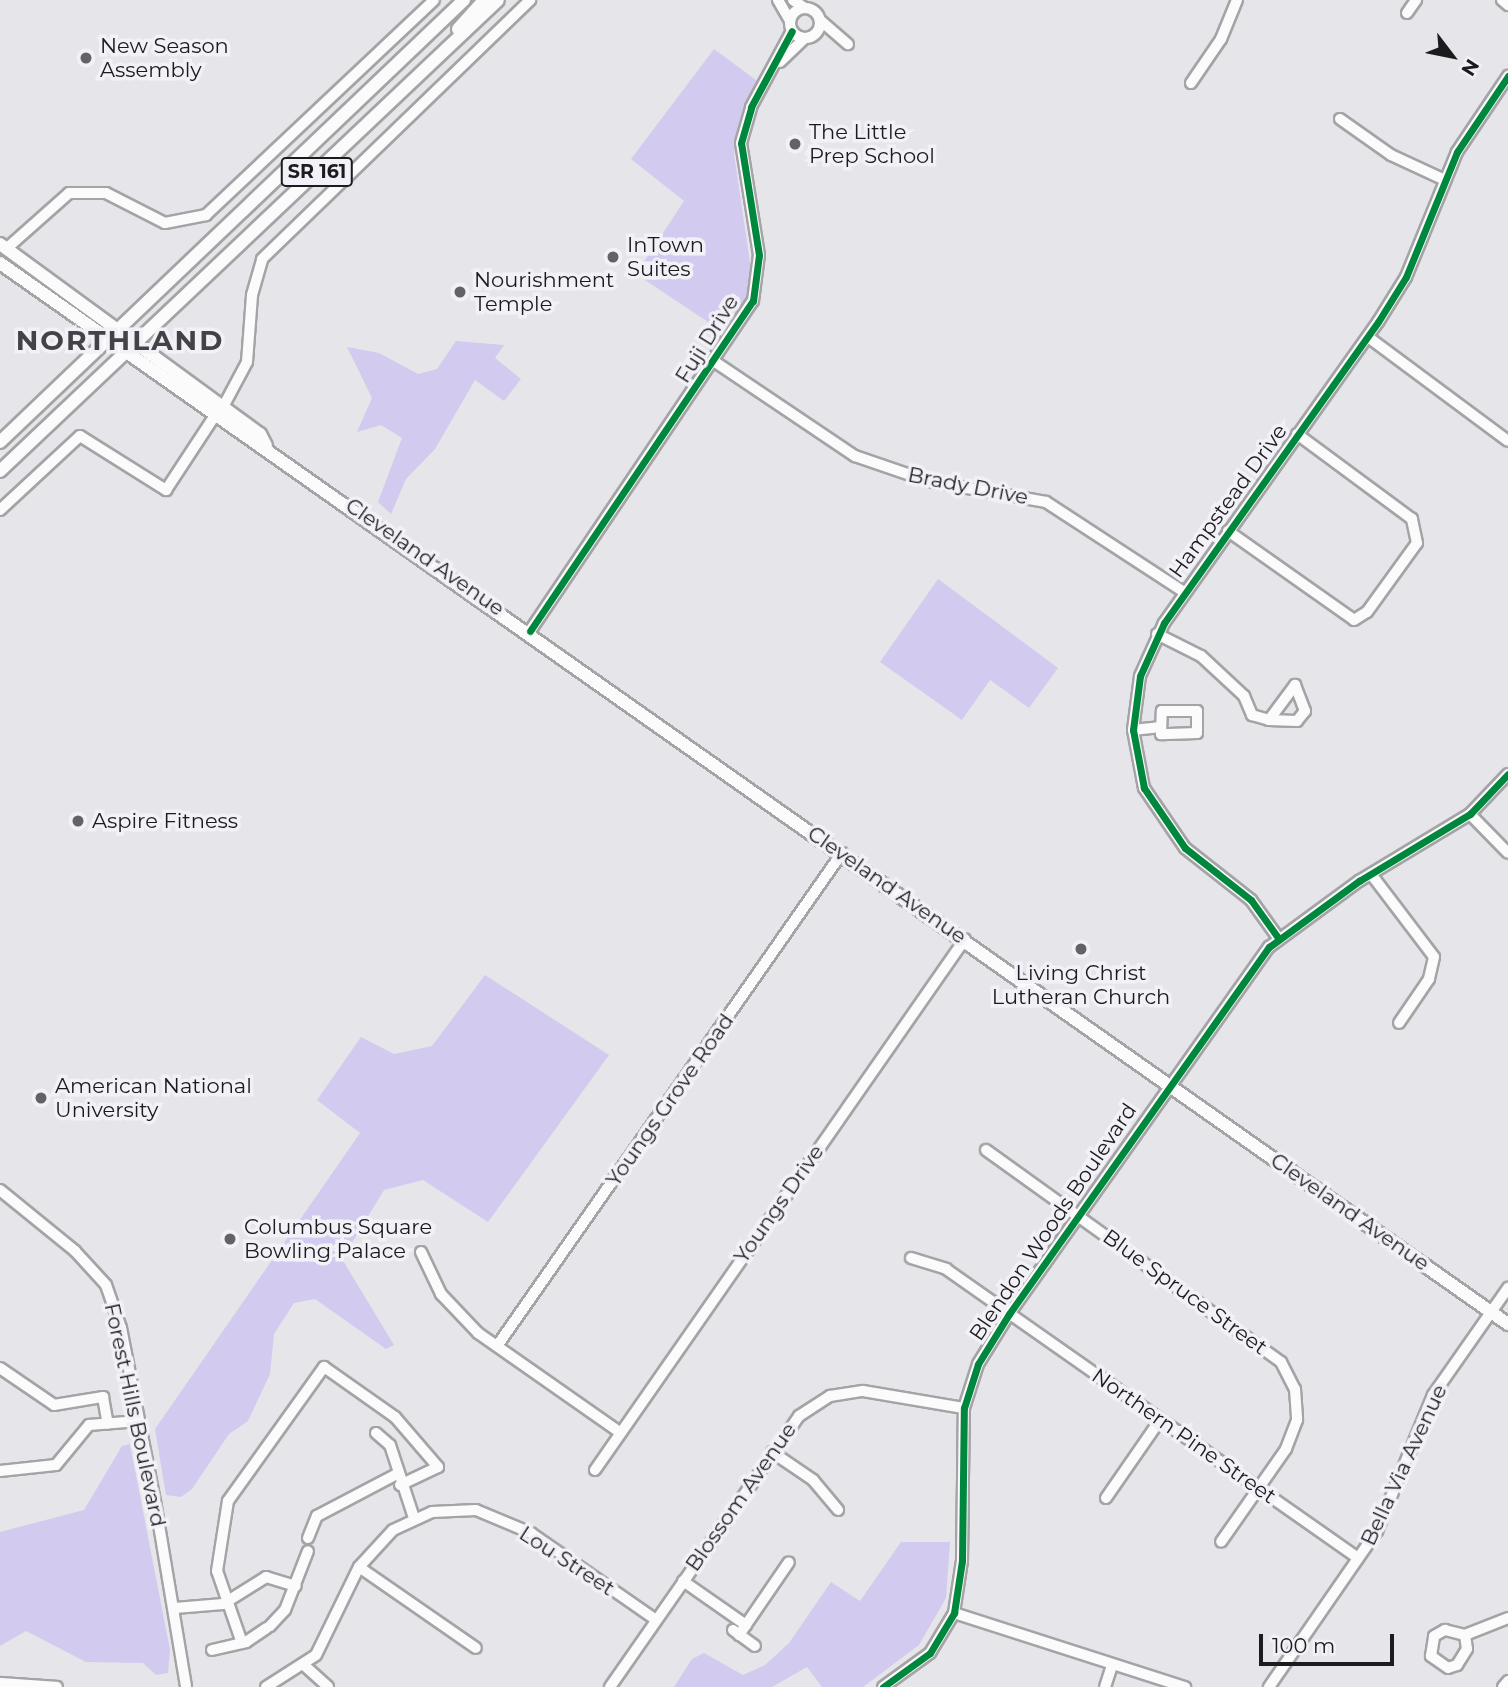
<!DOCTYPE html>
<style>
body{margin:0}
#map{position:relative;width:1508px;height:1687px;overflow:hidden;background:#e6e5e9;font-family:Montserrat,sans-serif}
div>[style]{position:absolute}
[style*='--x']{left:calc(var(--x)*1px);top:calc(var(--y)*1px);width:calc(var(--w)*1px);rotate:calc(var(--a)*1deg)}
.green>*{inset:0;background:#d3caef}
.roads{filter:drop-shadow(2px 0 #a4a3a6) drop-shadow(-2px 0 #a4a3a6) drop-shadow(0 2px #a4a3a6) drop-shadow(0 -2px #a4a3a6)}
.minor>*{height:10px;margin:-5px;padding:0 5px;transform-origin:5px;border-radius:5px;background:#fbfbfc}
.minor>.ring{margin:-5px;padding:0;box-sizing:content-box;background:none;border:10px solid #fbfbfc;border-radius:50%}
.major>*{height:12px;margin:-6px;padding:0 6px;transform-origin:6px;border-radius:6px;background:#fbfbfc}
.cycleway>*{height:7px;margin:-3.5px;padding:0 3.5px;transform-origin:3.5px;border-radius:3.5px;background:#00873e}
.dots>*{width:19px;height:19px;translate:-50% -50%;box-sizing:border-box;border:4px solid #f2f1f7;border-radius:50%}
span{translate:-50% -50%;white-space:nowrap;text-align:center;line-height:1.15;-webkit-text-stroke:7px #f2f1f7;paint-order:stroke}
.shield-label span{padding:2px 5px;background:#f2f1f7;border:2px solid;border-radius:5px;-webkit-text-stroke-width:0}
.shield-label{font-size:19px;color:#1c1b1d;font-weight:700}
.poi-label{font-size:21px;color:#1c1b1d}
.left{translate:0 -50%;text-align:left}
.street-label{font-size:21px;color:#1c1b1d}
.district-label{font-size:28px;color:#434247;font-weight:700;letter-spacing:2px}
.north{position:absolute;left:1417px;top:21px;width:70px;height:70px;-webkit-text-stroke:5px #f2f1f7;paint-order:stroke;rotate:122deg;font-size:19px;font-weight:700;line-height:28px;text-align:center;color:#1c1b1d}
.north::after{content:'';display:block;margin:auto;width:24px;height:32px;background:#1c1b1d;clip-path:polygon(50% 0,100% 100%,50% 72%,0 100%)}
.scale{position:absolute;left:1259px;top:1634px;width:135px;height:32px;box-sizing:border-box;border:4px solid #1c1b1d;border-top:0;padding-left:9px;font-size:21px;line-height:24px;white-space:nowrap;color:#1c1b1d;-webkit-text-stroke:5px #f2f1f7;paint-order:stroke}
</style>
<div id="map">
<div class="green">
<i style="clip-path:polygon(714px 49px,760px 83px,744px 110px,734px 154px,752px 276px,747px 299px,726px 334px,636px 274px,684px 201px,631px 159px)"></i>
<i style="clip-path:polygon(456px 341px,504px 345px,495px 358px,521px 379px,504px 401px,475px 380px,435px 449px,406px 479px,391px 514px,378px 502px,402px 438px,381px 425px,357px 432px,372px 398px,347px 347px,379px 353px,418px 374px,437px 369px)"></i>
<i style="clip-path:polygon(938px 579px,1058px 668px,1029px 708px,990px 680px,962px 720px,880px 662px)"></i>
<i style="clip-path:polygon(485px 975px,609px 1055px,488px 1222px,423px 1180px,384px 1190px,342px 1259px,394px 1345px,386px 1349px,315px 1299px,294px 1303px,274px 1334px,270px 1374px,248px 1421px,229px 1434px,192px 1489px,181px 1497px,166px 1495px,155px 1429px,360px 1133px,317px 1100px,361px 1037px,394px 1054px,432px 1046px)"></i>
<i style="clip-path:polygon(130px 1444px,170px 1650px,168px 1673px,156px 1675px,143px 1663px,86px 1662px,26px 1631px,0 1646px,0 1532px,84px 1510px,122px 1446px)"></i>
<i style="clip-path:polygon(901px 1542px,950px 1542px,946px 1598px,919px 1645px,863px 1687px,822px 1687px,807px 1667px,772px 1687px,674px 1687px,692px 1659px,704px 1653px,743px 1675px,765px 1665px,789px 1643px,831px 1582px,860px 1601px)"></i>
</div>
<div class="roads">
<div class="minor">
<i style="--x:778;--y:0;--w:24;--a:60"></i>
<i style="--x:793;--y:0;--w:14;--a:34"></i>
<i style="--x:1502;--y:0;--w:8;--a:40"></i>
<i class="ring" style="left:790px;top:8px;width:20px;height:20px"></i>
<i style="--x:1407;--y:13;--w:16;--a:-55"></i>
<i style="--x:820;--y:20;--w:37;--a:41"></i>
<i style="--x:780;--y:62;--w:33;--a:-44"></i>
<i style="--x:1191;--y:83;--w:53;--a:-55.7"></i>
<i style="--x:1221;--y:39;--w:42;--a:-67.7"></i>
<i style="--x:1340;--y:119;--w:62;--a:35.2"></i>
<i style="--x:1391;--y:155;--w:60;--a:24.8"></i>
<i style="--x:6;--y:249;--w:84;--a:-41.6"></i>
<i style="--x:69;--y:193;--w:37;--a:0"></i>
<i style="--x:106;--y:193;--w:66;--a:27"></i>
<i style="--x:165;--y:223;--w:42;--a:-11"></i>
<i style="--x:206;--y:215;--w:313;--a:-43.3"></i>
<i style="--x:1368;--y:337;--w:174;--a:36.6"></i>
<i style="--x:715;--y:362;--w:169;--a:33.9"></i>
<i style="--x:855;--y:456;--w:77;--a:18.9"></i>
<i style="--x:928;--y:481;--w:120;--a:10.1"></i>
<i style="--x:1046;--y:502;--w:165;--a:33.1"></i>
<i style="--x:223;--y:407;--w:51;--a:-61.9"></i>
<i style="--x:247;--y:362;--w:67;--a:-85.7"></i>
<i style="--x:252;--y:295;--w:37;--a:-74"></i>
<i style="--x:262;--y:259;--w:373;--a:-44"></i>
<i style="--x:0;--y:510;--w:109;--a:-42.8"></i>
<i style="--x:80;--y:436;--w:102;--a:32.1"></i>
<i style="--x:166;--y:490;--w:87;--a:-56.7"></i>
<i style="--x:1228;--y:531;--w:154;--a:35.2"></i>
<i style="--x:1354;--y:620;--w:15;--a:-32"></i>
<i style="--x:1367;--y:612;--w:85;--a:-54.1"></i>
<i style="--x:1417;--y:543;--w:25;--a:-102"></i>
<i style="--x:1412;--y:519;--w:143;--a:-143.5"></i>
<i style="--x:530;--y:631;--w:398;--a:-56"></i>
<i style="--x:753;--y:301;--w:46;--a:-82.6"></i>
<i style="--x:759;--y:255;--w:113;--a:-99.1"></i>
<i style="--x:741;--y:143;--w:37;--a:-74"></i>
<i style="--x:751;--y:107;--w:86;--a:-61.7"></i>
<i style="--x:1157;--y:634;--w:49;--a:26.6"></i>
<i style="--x:1201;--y:656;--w:59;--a:42.9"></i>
<i style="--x:1244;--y:696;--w:21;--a:67"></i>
<i style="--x:1252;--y:715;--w:18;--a:16"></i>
<i style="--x:1295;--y:685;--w:28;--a:69"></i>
<i style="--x:1305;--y:711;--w:13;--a:129"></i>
<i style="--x:1297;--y:721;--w:28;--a:-178"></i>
<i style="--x:1269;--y:720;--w:44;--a:-53.4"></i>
<i style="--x:1162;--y:711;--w:35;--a:0"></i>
<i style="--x:1197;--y:711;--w:22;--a:90"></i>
<i style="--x:1197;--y:733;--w:36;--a:178"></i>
<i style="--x:1161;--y:734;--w:23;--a:-88"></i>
<i style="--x:1133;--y:730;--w:28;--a:-6"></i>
<i style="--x:1470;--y:814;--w:54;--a:45.7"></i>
<i style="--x:1371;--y:874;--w:104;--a:52.8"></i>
<i style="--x:1434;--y:957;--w:23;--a:103"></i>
<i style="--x:1429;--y:979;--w:53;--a:124.3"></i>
<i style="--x:1279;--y:939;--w:48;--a:-125.7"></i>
<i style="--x:1251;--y:900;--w:84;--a:-141.8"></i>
<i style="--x:1185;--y:848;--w:73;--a:-124.3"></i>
<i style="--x:1144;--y:788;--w:59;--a:-100.7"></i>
<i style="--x:1133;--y:730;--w:54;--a:-82.6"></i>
<i style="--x:1140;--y:676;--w:58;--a:-65.6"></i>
<i style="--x:1164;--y:623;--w:369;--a:-54.6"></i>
<i style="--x:1378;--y:322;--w:53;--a:-58.1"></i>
<i style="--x:1406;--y:277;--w:135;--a:-67.8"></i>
<i style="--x:1457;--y:152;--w:92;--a:-56.1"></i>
<i style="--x:986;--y:1150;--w:363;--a:35.7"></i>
<i style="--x:1281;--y:1362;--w:30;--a:63"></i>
<i style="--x:1295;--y:1389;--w:31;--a:86"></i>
<i style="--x:1297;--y:1420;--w:31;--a:111"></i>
<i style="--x:1286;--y:1449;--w:113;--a:125"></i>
<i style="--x:0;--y:1190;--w:97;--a:39.1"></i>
<i style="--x:75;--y:1251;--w:46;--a:47.6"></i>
<i style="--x:106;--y:1285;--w:46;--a:70.8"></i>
<i style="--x:121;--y:1328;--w:182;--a:78.9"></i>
<i style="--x:156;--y:1507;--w:182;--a:80.5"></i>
<i style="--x:421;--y:1252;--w:47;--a:64.5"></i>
<i style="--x:441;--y:1294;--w:54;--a:46.5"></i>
<i style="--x:478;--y:1333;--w:174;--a:35"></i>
<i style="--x:911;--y:1258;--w:37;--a:17"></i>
<i style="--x:946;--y:1269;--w:503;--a:35.05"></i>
<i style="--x:497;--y:1346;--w:602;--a:-55.02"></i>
<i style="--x:0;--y:1368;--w:65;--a:34.4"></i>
<i style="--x:54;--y:1405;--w:50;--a:-9.3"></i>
<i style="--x:103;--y:1397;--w:27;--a:80"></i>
<i style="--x:376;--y:1433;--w:18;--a:41"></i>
<i style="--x:390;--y:1445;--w:77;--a:71.8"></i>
<i style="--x:772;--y:1452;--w:50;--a:34.3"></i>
<i style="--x:813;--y:1480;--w:39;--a:50"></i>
<i style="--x:595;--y:1470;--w:647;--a:-55.13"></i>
<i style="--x:0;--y:1471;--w:56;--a:-6.1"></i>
<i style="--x:56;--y:1465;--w:52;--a:-50.5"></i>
<i style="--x:89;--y:1425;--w:50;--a:-4.6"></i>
<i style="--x:1106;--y:1498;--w:95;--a:-55.3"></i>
<i style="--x:308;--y:1538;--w:24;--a:-68"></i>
<i style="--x:317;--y:1516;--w:90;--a:-27.7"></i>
<i style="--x:359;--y:1567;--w:142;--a:34.7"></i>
<i style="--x:683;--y:1581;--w:77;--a:34.9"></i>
<i style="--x:175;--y:1608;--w:48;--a:-4.8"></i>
<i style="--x:223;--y:1604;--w:51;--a:-32.1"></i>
<i style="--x:266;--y:1577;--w:31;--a:17"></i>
<i style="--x:954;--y:1613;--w:243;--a:17.8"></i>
<i style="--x:270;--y:1626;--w:22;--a:-47"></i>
<i style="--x:285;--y:1610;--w:63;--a:-68.7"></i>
<i style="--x:733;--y:1630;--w:27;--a:36"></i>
<i style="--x:739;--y:1635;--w:88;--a:-55.6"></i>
<i style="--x:1465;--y:1635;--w:14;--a:82"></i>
<i style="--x:1467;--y:1649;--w:19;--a:122"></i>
<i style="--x:1457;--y:1665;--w:9;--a:162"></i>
<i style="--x:1448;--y:1668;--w:21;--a:-145"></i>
<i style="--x:1431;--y:1656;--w:20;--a:-81"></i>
<i style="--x:1434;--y:1636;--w:13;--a:-29"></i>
<i style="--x:1445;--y:1630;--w:21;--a:14"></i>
<i style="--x:1465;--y:1635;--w:46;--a:-21.6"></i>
<i style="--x:242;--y:1643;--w:76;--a:-109.1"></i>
<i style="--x:217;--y:1571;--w:71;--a:-81.1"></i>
<i style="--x:228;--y:1501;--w:165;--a:-54.4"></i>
<i style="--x:324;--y:1367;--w:87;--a:35.2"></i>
<i style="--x:395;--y:1417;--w:66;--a:49.3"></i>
<i style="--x:438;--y:1467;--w:42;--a:154.7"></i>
<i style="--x:212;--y:1650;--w:35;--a:-13"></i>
<i style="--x:246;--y:1642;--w:25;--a:-34"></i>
<i style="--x:305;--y:1666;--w:31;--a:42"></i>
<i style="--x:0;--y:1683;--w:57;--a:4"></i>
<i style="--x:266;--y:1687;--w:59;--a:-32.6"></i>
<i style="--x:316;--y:1655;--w:98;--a:-64"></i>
<i style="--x:359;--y:1567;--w:50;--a:-47.4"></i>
<i style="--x:393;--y:1530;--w:43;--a:-24.8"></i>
<i style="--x:432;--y:1512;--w:44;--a:-2.6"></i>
<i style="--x:476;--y:1510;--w:60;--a:22.7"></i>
<i style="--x:531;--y:1533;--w:152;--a:34.8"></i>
<i style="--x:610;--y:1687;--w:330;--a:-55.1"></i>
<i style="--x:799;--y:1416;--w:37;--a:-33"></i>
<i style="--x:830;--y:1396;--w:33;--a:-9"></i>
<i style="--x:863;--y:1391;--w:102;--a:9.6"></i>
<i style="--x:883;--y:1687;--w:58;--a:-35.9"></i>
<i style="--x:930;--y:1653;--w:47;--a:-59"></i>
<i style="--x:954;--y:1613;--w:53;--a:-81.3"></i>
<i style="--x:962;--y:1561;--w:153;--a:-89.3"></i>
<i style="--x:964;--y:1408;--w:46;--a:-72.3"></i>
<i style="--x:978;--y:1364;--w:59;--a:-58.2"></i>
<i style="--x:1009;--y:1314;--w:450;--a:-54.7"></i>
<i style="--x:1269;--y:947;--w:112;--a:-36.3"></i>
<i style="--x:1359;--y:881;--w:130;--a:-31.1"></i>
<i style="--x:1470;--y:814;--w:55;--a:-46.5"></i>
<i style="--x:1105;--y:1687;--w:23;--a:-72"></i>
<i style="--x:1269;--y:1687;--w:190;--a:-55.3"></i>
<i style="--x:1377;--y:1531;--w:147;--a:-67.6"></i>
<i style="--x:1433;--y:1395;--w:131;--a:-55"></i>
<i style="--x:1503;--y:1687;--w:8;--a:-50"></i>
</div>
<div class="major">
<i style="--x:458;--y:29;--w:39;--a:-48"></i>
<i style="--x:0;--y:244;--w:322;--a:36.2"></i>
<i style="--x:260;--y:434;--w:13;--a:63"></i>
<i style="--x:0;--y:263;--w:1844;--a:35.13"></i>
<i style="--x:0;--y:442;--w:641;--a:-43.61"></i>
<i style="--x:0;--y:471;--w:685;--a:-43.4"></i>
</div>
</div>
<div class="cycleway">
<i style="--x:530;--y:631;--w:398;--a:-56"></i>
<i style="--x:753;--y:301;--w:46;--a:-82.6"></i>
<i style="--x:759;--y:255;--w:113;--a:-99.1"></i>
<i style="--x:741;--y:143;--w:37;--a:-74"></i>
<i style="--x:751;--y:107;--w:86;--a:-61.7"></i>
<i style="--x:1279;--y:939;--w:48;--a:-125.7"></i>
<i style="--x:1251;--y:900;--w:84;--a:-141.8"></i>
<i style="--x:1185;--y:848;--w:73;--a:-124.3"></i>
<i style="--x:1144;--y:788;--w:59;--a:-100.7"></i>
<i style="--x:1133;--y:730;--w:54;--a:-82.6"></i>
<i style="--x:1140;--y:676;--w:58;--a:-65.6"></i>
<i style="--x:1164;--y:623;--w:369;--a:-54.6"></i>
<i style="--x:1378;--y:322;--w:53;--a:-58.1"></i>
<i style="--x:1406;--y:277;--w:135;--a:-67.8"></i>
<i style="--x:1457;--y:152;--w:92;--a:-56.1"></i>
<i style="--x:883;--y:1687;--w:58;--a:-35.9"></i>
<i style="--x:930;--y:1653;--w:47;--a:-59"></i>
<i style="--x:954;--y:1613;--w:53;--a:-81.3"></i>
<i style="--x:962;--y:1561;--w:153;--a:-89.3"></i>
<i style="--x:964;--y:1408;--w:46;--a:-72.3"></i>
<i style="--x:978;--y:1364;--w:59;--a:-58.2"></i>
<i style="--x:1009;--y:1314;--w:450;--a:-54.7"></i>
<i style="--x:1269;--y:947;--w:112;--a:-36.3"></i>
<i style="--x:1359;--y:881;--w:130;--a:-31.1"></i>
<i style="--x:1470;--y:814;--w:55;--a:-46.5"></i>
</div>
<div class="dots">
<i style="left:86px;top:58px;background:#636264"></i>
<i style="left:795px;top:144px;background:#636264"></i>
<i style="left:613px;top:257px;background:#636264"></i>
<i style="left:460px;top:292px;background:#636264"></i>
<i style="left:78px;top:821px;background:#636264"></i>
<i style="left:1081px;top:949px;background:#636264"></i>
<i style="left:41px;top:1098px;background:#636264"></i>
<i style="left:230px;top:1239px;background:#636264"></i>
</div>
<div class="shield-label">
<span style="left:317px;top:172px">SR 161</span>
</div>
<div class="poi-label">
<span class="left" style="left:100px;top:58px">New Season<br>Assembly</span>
<span class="left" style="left:809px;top:144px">The Little<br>Prep School</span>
<span class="left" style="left:627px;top:257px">InTown<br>Suites</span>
<span class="left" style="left:474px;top:292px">Nourishment<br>Temple</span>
<span class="left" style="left:92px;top:821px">Aspire Fitness</span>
<span style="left:1081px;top:985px">Living Christ<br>Lutheran Church</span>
<span class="left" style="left:55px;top:1098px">American National<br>University</span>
<span class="left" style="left:244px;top:1239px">Columbus Square<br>Bowling Palace</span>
</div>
<div class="street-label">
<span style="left:707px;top:339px;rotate:-58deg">Fuji Drive</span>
<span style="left:968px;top:486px;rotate:11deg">Brady Drive</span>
<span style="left:1228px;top:501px;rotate:-54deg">Hampstead Drive</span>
<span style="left:425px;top:557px;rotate:35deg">Cleveland Avenue</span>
<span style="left:887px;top:885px;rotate:35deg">Cleveland Avenue</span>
<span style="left:670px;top:1100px;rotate:-55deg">Youngs Grove Road</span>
<span style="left:779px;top:1204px;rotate:-55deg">Youngs Drive</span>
<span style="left:1350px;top:1212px;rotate:35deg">Cleveland Avenue</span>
<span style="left:1053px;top:1222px;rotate:-56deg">Blendon Woods Boulevard</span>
<span style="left:1185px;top:1292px;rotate:36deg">Blue Spruce Street</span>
<span style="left:135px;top:1415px;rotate:78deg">Forest Hills Boulevard</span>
<span style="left:1184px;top:1436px;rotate:35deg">Northern Pine Street</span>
<span style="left:1404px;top:1465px;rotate:-65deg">Bella Via Avenue</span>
<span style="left:741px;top:1497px;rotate:-55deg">Blossom Avenue</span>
<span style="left:567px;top:1561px;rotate:33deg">Lou Street</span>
</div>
<div class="district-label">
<span style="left:120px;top:340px">NORTHLAND</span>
</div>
<div class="north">N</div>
<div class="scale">100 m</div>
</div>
